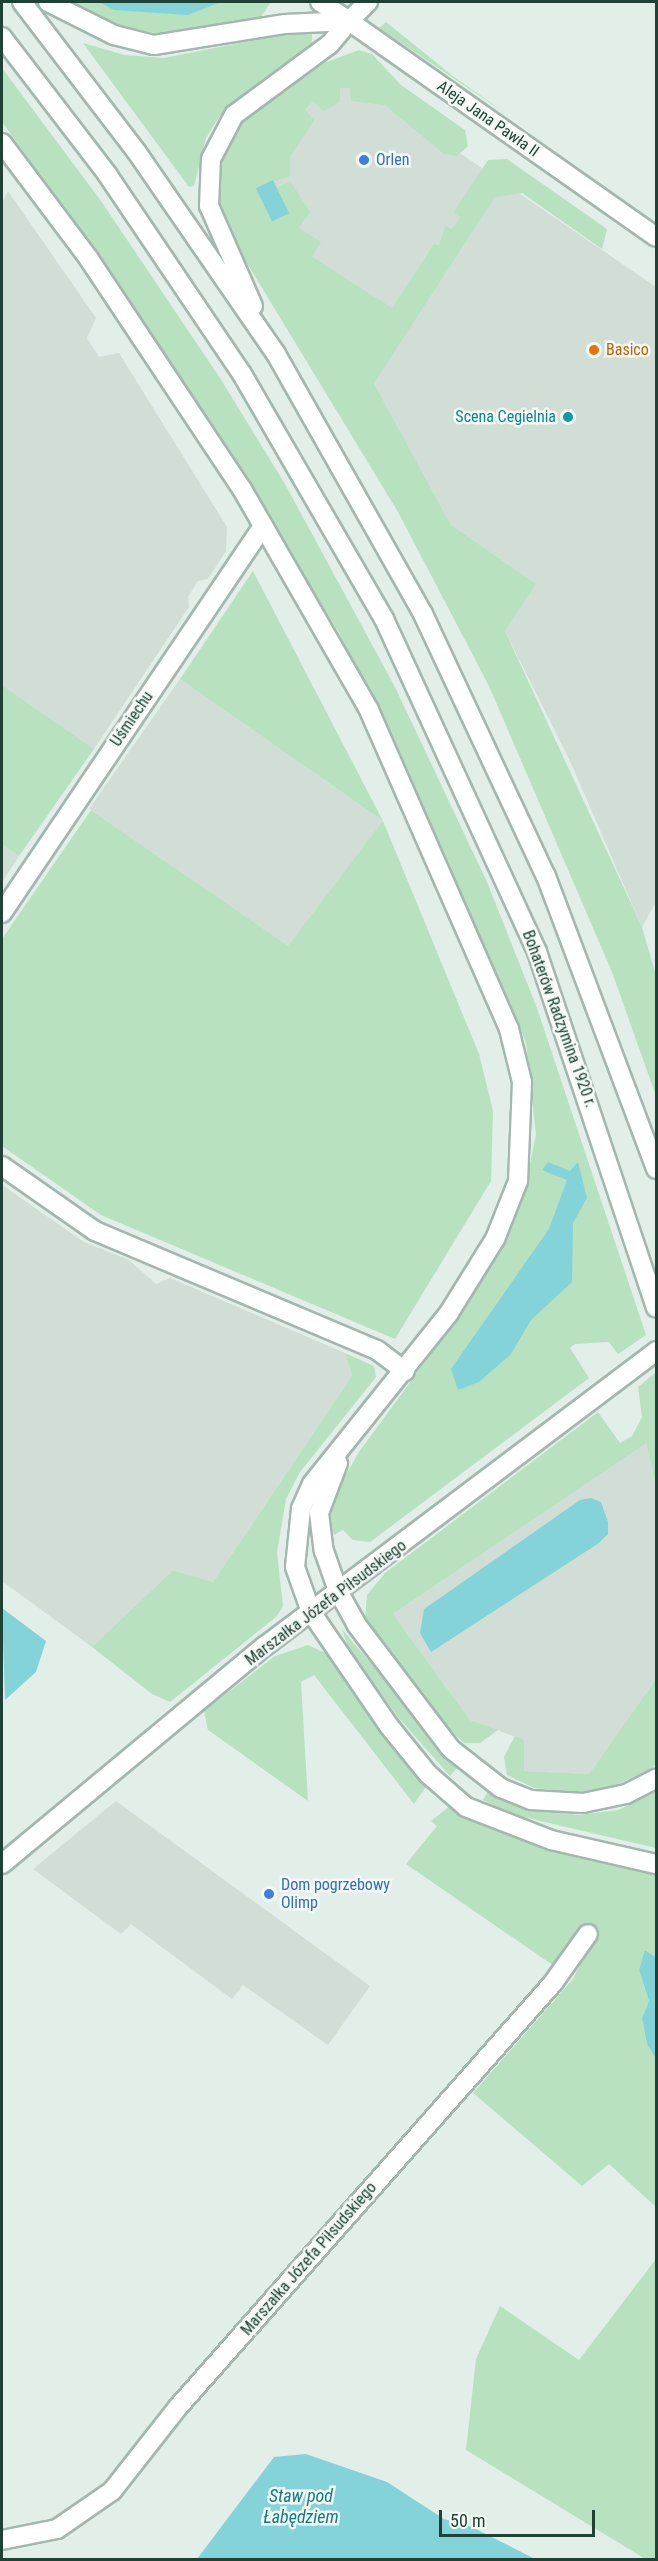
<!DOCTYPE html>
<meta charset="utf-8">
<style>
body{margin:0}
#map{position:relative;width:658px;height:2561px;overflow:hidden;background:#e2eee8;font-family:"Roboto Condensed",sans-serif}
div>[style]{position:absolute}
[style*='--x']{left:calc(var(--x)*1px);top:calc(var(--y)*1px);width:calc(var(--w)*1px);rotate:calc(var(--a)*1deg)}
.built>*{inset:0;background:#d0ded6;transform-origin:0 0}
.green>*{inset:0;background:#b8e1c0}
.water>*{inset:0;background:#84d3d9;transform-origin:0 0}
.roads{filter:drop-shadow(2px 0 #a4b7af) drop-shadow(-2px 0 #a4b7af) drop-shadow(0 2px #a4b7af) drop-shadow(0 -2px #a4b7af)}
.minor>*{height:18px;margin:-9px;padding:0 9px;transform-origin:9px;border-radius:9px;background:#fff}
.tertiary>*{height:18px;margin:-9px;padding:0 9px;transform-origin:9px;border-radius:9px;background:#fff}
.secondary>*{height:18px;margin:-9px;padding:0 9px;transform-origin:9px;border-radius:9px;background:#fff}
.dots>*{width:16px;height:16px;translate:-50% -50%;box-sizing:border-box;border:3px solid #f3faf6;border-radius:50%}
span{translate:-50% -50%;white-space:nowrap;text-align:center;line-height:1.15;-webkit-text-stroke:5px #f3faf6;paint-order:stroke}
.street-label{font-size:16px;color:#204135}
.shop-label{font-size:16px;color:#366cbe}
.left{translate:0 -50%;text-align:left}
.food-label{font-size:16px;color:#c56008}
.culture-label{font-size:16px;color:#0d838f}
.right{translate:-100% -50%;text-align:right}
.water-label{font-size:18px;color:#137a84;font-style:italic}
.frame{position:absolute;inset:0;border:3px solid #204135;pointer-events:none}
.scale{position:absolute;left:439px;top:2510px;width:156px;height:27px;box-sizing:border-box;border:3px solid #204135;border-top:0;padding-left:8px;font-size:18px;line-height:21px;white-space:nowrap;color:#204135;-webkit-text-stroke:4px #f3faf6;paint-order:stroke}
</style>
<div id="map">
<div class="built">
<i style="clip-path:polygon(343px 73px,656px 287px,656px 902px,642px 927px,570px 761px,505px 631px,535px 584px,451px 525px,374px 383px,252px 197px,278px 127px)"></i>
<i style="clip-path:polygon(8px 191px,96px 318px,87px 338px,99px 357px,119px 353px,227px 527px,226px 551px,208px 579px,198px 581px,188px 597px,189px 607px,94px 749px,2px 685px,2px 203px)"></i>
<i style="left:180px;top:679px;width:248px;height:158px;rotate:35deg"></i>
<i style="clip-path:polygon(2px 844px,19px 856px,2px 882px)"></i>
<i style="clip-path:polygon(2px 1185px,84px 1242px,129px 1260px,156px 1284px,170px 1278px,345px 1353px,352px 1376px,213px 1582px,173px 1570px,92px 1647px,2px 1581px)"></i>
<i style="clip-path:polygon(646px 1442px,656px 1485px,656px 1679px,589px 1774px,524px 1771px,524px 1740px,470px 1720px,393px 1614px)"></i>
<i style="clip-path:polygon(116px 1801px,370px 1986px,328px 2045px,243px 1985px,232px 1999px,131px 1924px,121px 1934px,33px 1869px)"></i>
</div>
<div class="green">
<i style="clip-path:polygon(68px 2px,271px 2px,260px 18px,161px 34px,107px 24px)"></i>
<i style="clip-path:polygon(386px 22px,453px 76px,511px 117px,379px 28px)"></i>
<i style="clip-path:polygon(301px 31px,312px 34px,312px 43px,219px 117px,206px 138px,194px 186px,189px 187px,83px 43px,125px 55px,164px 58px)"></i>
<i style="clip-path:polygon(359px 50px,372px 54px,401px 85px,465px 130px,468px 146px,457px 156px,444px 154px,385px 105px,351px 101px,350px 88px,340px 88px,340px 102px,323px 111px,313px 101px,305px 110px,314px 120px,290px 157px,290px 176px,256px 188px,273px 221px,289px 213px,277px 188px,290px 181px,310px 212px,299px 228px,321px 242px,312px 257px,392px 308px,434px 244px,439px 246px,445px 226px,452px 229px,460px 217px,453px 213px,488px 160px,507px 159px,607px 229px,602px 249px,522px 193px,495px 197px,374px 383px,451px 525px,536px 584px,505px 631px,642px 927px,656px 975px,656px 1096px,612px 972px,489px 686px,398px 512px,231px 237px,220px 209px,218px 170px,237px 125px,324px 63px)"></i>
<i style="clip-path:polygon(2px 68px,101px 201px,220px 378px,285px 484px,395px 687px,487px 882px,537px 1008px,646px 1335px,618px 1354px,609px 1342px,575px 1344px,570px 1348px,589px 1378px,370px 1542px,353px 1540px,343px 1530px,334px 1535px,328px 1512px,331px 1501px,359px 1452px,471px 1299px,521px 1205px,536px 1135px,526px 1042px,401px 754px,338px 631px,128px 298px,2px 122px)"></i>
<i style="clip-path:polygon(253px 571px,383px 821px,479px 1054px,493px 1111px,491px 1181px,395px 1339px,101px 1215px,2px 1146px,2px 939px,91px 810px,288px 946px,383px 821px,180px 679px)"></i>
<i style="clip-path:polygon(2px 685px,94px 749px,19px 856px,2px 844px)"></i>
<i style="clip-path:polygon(345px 1353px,374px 1366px,376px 1377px,300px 1472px,286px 1499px,277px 1553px,283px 1606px,277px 1616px,170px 1702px,152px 1694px,92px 1647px,173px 1570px,213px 1582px,352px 1376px)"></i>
<i style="clip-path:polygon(655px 1373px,656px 1485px,646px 1443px,393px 1614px,470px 1720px,498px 1730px,480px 1743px,464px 1743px,428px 1709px,371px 1631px,365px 1618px,367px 1595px,385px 1573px,598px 1412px,620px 1443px,632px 1436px,642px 1417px,638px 1387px)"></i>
<i style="clip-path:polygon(342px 1629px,458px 1767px,450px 1776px,398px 1717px,348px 1647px)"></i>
<i style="clip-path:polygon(308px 1645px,330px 1655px,428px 1784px,414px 1804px,314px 1675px,301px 1682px,308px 1801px,208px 1730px,204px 1711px,275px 1656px)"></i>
<i style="clip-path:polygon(656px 1679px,656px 1764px,652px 1768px,616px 1785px,576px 1793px,534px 1788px,507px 1775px,504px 1757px,515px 1736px,524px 1740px,524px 1771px,589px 1774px)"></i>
<i style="clip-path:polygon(488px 1791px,524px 1807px,578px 1815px,618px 1810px,656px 1792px,656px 1848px,515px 1815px,483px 1800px)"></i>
<i style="clip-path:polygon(451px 1805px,517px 1838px,656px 1868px,656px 1957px,646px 1950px,639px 1970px,649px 2001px,642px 2018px,647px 2044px,656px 2059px,656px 2207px,609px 2164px,582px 2186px,473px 2093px,573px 1979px,595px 1935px,557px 1968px,406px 1864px,437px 1826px,431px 1821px)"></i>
<i style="clip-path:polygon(656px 2259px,656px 2559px,647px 2560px,466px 2450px,476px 2359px,500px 2306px,579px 2360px)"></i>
</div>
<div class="water">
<i style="clip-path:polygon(99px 2px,221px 2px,188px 15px,114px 10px)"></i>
<i style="left:273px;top:180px;width:37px;height:19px;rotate:64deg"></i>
<i style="clip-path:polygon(548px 1162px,570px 1171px,578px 1162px,587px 1198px,573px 1223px,572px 1282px,531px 1320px,511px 1354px,479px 1382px,458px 1390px,451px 1369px,549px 1229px,567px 1180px,542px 1170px)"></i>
<i style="clip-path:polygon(591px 1498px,601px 1502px,608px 1522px,608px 1534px,599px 1543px,431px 1652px,420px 1633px,424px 1609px,580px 1500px)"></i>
<i style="clip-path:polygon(2px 1608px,46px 1641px,36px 1672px,5px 1700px)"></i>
<i style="clip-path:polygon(645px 1950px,656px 1957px,656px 2059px,647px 2044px,642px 2018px,649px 2001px,639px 1970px)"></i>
<i style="clip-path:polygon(306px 2454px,387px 2482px,444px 2519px,472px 2527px,535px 2559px,197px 2559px,274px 2457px)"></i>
</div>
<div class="roads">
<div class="minor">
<i style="--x:320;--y:2;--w:35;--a:33"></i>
<i style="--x:349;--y:21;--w:27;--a:-45"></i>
<i style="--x:2;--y:143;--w:145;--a:53.1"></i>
<i style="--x:89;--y:259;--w:276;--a:56.4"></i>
<i style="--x:242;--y:489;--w:255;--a:60.1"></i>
<i style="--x:369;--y:710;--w:348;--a:66.3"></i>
<i style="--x:509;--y:1029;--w:55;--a:76.2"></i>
<i style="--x:522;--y:1082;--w:99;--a:92.3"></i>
<i style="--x:518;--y:1181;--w:62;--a:111.6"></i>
<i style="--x:495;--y:1239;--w:87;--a:121.9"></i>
<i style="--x:449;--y:1313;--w:219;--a:128.7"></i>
<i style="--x:312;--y:1484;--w:27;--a:114"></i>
<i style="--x:301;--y:1509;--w:58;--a:95.9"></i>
<i style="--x:295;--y:1567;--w:48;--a:70.4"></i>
<i style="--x:2;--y:913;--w:467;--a:-56"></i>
<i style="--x:2;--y:1166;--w:113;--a:35"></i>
<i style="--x:95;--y:1231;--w:306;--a:22.9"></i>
<i style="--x:377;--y:1350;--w:35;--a:37"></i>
<i style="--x:338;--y:1463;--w:53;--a:110.8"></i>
<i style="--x:319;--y:1513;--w:38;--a:83"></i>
<i style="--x:324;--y:1551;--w:42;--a:70.7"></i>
<i style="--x:2;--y:2540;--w:56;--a:-11.3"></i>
<i style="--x:57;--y:2529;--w:67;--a:-34.6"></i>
<i style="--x:112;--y:2491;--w:108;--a:-51.8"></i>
<i style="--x:179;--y:2406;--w:565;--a:-48.52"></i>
<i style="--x:553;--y:1983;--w:60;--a:-54.5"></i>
</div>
<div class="tertiary">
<i style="--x:349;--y:21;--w:375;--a:35.1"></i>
<i style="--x:2;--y:1864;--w:342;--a:-39.7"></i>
<i style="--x:265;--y:1646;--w:490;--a:-37"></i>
</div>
<div class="secondary">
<i style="--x:22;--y:2;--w:188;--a:52.6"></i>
<i style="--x:136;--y:151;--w:247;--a:55.4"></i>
<i style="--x:276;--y:354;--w:299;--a:60.5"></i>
<i style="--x:423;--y:614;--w:289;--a:64.9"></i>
<i style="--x:546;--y:876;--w:313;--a:69.4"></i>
<i style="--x:48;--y:2;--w:74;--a:26.6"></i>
<i style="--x:114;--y:35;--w:41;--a:14"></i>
<i style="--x:154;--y:45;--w:133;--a:-9.1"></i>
<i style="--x:285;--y:24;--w:64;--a:-2.7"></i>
<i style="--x:2;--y:37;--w:173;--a:52.5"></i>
<i style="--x:107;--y:174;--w:241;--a:56"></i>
<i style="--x:242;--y:374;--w:283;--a:59.9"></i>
<i style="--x:384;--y:619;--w:366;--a:65.3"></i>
<i style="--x:537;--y:952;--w:375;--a:71.5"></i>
<i style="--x:253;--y:306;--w:109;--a:-113.7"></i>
<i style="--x:209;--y:206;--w:47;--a:-87.6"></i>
<i style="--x:211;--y:159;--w:50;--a:-62.4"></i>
<i style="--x:234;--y:115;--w:119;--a:-36.5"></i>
<i style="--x:330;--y:44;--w:30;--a:-50"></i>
<i style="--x:338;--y:1591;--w:38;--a:61"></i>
<i style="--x:356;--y:1624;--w:157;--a:52.8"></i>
<i style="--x:451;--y:1749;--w:63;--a:38"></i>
<i style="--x:501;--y:1788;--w:32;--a:22"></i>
<i style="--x:531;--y:1800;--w:52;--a:3.3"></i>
<i style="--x:583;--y:1803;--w:44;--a:-11.8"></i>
<i style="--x:626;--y:1794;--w:34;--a:-27"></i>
<i style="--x:311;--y:1612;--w:138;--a:55.6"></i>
<i style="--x:389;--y:1726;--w:62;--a:50.9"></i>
<i style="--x:428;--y:1774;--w:50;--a:41"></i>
<i style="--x:466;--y:1807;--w:91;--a:21.2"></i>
<i style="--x:551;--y:1840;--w:108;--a:12.9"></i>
</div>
</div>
<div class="dots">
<i style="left:364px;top:160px;background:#3f7fe0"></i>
<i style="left:594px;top:350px;background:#e8710a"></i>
<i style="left:568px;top:417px;background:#0f9aa8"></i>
<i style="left:269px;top:1894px;background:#3f7fe0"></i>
</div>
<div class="street-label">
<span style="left:488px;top:119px;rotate:35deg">Aleja Jana Pawła II</span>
<span style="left:132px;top:719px;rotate:-56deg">Uśmiechu</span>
<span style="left:559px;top:1019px;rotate:70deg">Bohaterów Radzymina 1920 r.</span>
<span style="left:326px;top:1603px;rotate:-37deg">Marszałka Józefa Piłsudskiego</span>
<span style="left:309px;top:2259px;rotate:-49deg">Marszałka Józefa Piłsudskiego</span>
</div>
<div class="shop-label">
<span class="left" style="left:376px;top:160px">Orlen</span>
<span class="left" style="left:281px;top:1894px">Dom pogrzebowy<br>Olimp</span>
</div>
<div class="food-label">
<span class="left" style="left:606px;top:350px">Basico</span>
</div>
<div class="culture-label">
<span class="right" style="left:556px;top:417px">Scena Cegielnia</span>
</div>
<div class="water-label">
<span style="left:301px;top:2507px">Staw pod<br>Łabędziem</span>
</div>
<div class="frame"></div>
<div class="scale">50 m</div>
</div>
